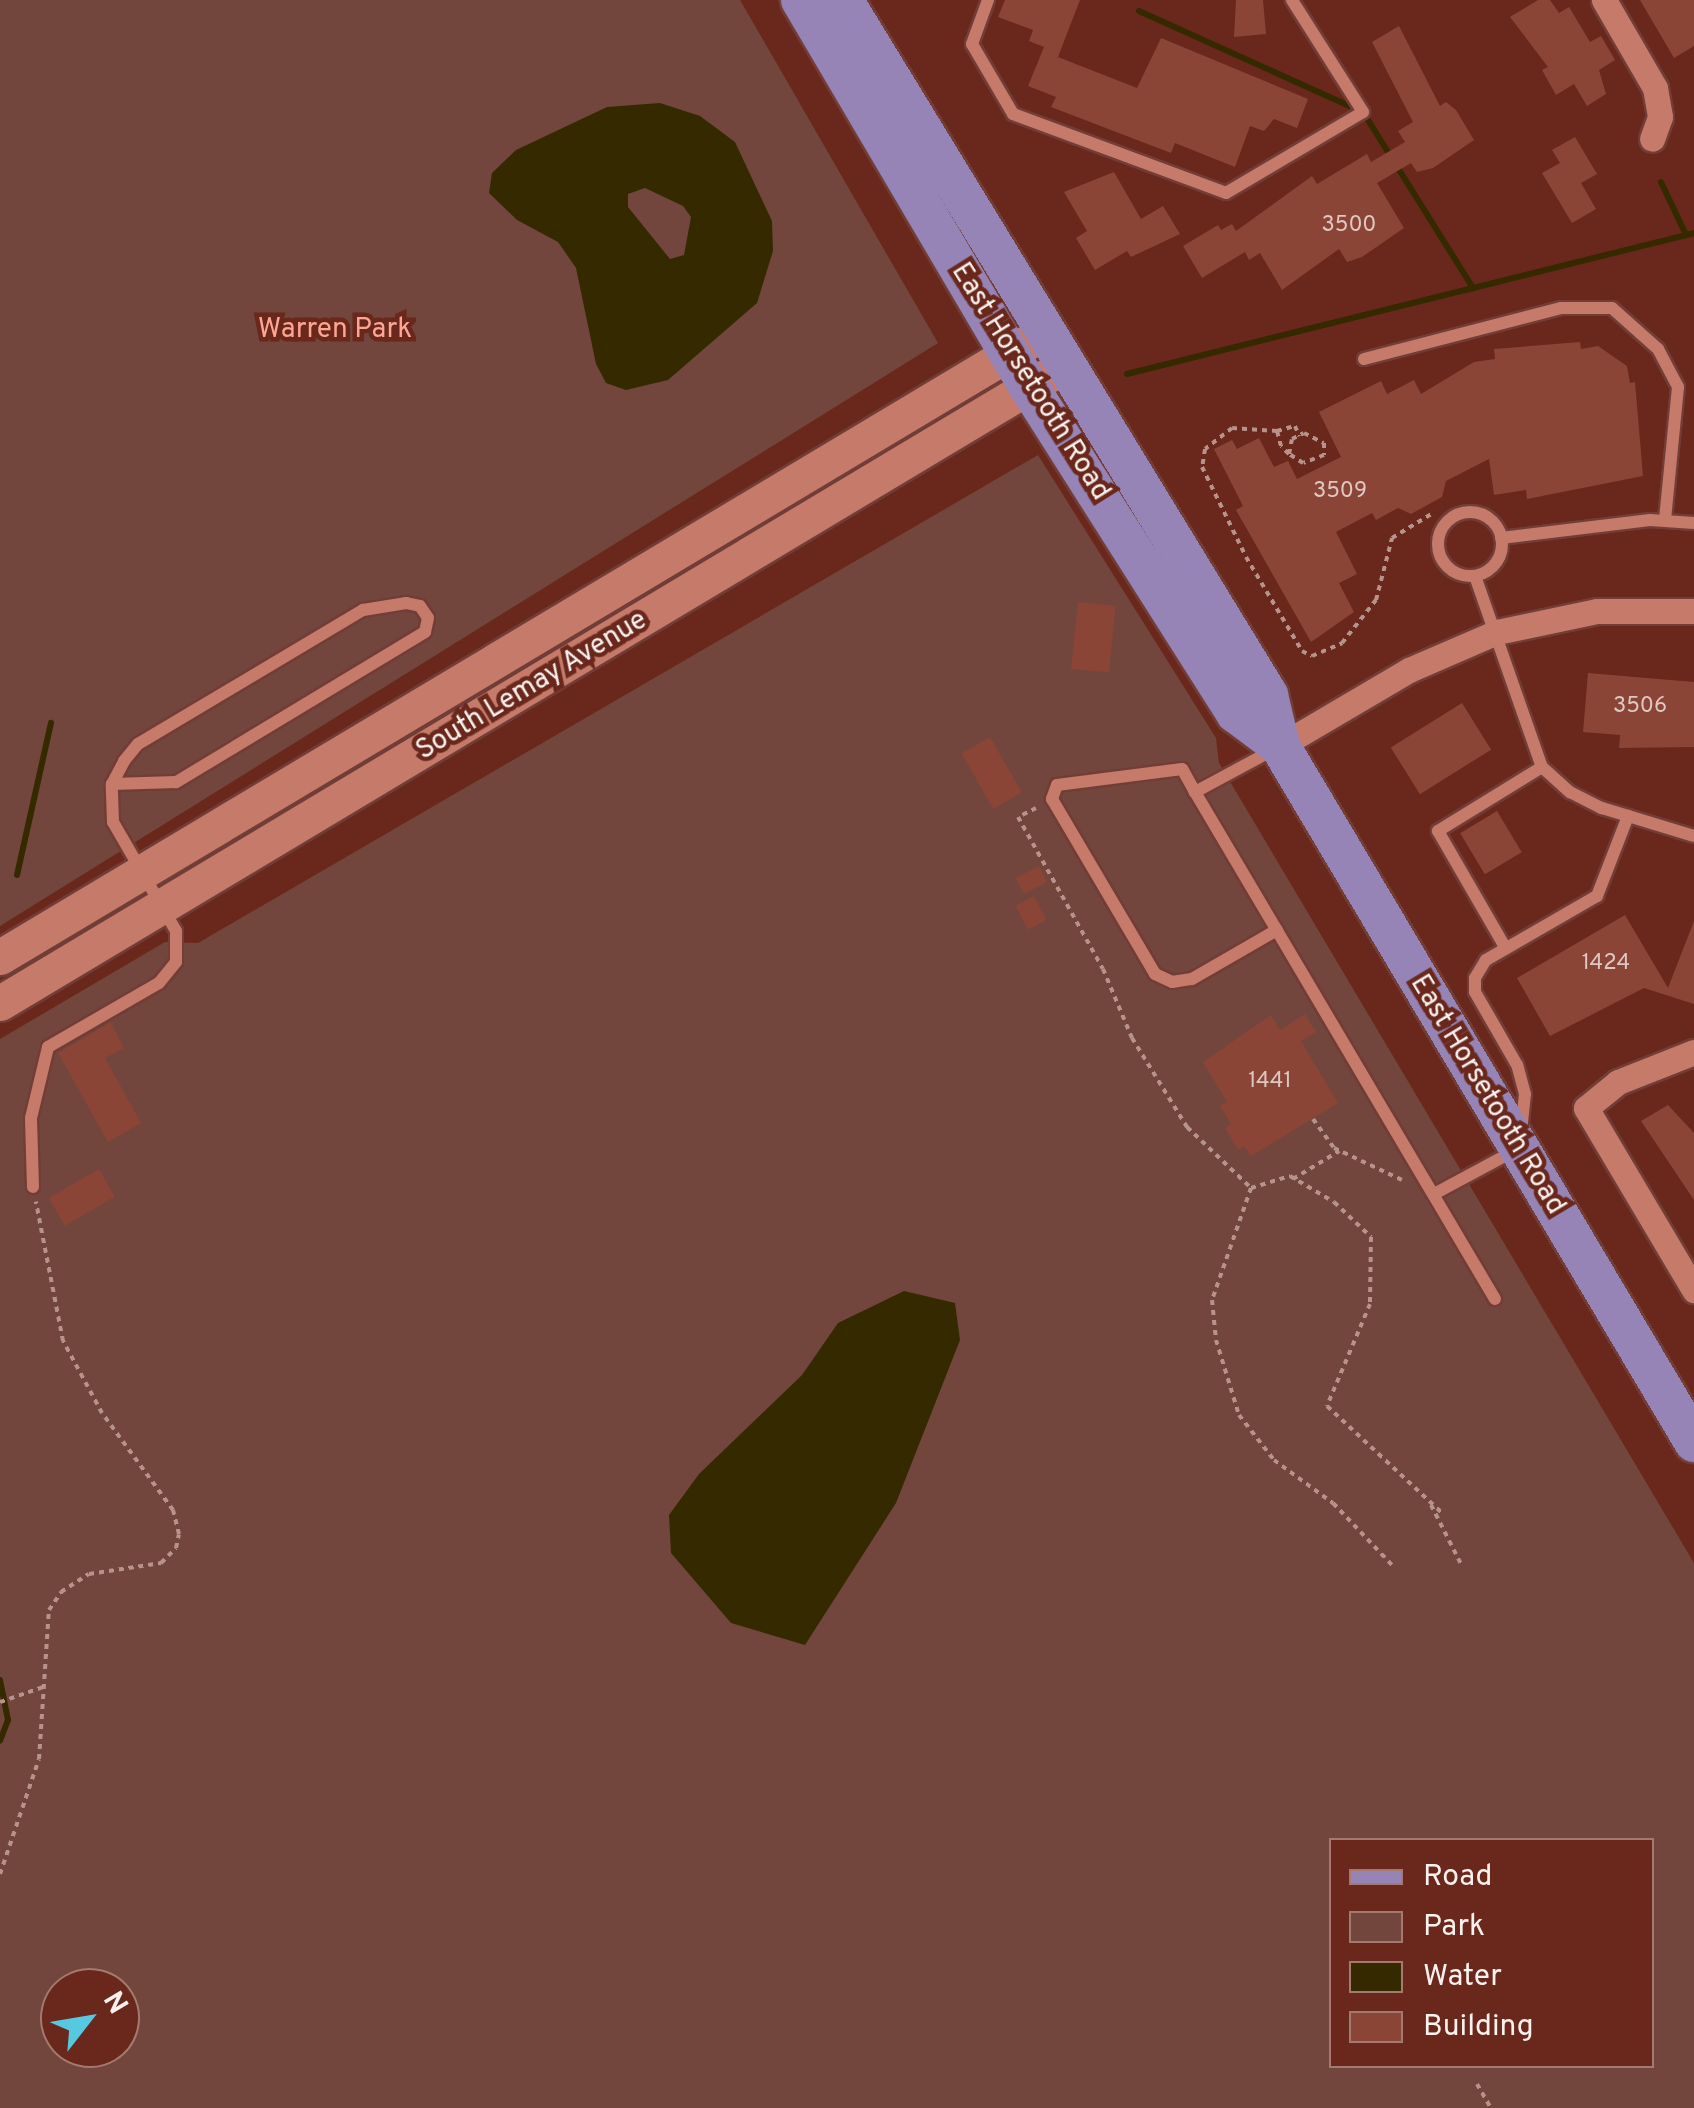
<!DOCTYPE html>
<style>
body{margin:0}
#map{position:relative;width:1694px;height:2108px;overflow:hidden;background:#69281b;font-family:Overpass,sans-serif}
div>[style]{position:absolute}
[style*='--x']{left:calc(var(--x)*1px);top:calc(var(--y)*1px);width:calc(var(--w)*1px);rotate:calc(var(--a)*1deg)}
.green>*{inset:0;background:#72463d}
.water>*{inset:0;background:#352900}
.stream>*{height:6px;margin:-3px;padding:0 3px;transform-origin:3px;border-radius:3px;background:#352900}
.building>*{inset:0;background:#8a4537;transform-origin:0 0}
.path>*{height:4px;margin-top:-2px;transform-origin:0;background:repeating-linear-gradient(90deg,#b7938c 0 5px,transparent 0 10px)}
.roads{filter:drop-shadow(2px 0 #723d36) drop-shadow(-2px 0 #723d36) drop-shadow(0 2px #723d36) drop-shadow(0 -2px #723d36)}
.service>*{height:12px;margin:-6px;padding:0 6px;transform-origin:6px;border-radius:6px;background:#c57a6a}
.service>.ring{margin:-6px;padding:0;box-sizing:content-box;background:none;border:12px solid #c57a6a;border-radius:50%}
.minor>*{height:25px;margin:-12.5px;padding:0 12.5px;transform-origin:12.5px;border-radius:12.5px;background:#c57a6a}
.secondary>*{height:35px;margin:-17.5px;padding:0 17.5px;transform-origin:17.5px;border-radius:17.5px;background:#c57a6a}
.primary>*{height:40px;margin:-20px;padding:0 20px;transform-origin:20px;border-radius:20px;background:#9684b7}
span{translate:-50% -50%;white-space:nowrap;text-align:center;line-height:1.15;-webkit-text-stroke:9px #69281b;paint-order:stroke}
.number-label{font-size:22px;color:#dfc7c2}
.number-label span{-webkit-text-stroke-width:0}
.park-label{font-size:28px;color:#fca693}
.street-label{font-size:28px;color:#fbf2f0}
.legend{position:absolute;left:1329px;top:1838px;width:325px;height:230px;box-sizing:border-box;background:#69281b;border:2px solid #a37970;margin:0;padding:12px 18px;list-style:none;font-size:30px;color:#fbf2f0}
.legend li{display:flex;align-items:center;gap:20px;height:50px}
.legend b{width:50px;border:2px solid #a37970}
.north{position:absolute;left:40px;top:1968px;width:100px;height:100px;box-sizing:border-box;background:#69281b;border:2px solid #a37970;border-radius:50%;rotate:59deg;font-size:28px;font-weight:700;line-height:40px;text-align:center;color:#fbf2f0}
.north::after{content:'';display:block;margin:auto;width:35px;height:45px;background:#56c9e0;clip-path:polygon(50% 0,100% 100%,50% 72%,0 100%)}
</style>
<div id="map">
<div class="green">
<i style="clip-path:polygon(0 0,740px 0,938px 343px,0 926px)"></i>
<i style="clip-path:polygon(evenodd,1038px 455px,1216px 738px,1219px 763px,1694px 1563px,1694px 2108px,0 2108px,0 1039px,165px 942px,198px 943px,1038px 455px,1332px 1840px,1652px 1840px,1652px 2066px,1332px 2066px,1332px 1840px,1038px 455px,60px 1988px,120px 1988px,120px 2048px,60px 2048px,60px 1988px)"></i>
</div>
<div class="water">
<i style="clip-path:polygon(evenodd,660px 103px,700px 116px,735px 142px,772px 221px,773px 251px,757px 303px,668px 380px,626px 390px,606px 383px,596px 364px,576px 268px,558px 242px,517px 220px,489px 193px,492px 173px,516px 150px,607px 107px,660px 103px,645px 188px,683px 206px,691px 217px,684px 255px,670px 259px,628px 207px,628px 194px,645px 188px)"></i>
<i style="clip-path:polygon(904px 1291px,955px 1303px,960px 1340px,896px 1503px,805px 1645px,731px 1623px,671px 1553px,669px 1515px,699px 1474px,802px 1375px,838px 1323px)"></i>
</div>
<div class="stream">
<i style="--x:1139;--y:11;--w:246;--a:24.3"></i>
<i style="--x:1363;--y:112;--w:208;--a:58"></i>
<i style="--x:1661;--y:182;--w:59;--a:64.7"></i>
<i style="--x:1127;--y:374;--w:584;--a:-13.96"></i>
<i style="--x:17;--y:875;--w:156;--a:-77.4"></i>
<i style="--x:0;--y:1680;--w:41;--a:78.7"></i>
<i style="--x:8;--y:1720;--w:22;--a:111"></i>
</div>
<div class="building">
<i style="clip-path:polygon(1005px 0,1080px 0,1058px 57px,1137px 88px,1161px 38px,1308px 99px,1297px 128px,1274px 119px,1264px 131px,1250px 126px,1235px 167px,1175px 143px,1171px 153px,1051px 107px,1056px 97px,1028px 86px,1044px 47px,1029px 41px,1033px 30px,998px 17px)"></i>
<i style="clip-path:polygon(1236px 0,1263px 0,1266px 34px,1234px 37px)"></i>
<i style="clip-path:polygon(1538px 0,1550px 0,1559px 13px,1569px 7px,1590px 42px,1601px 36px,1615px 60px,1599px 70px,1606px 94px,1587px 106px,1574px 84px,1556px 95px,1542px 70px,1548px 67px,1510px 17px)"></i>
<i style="clip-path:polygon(1640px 0,1694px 0,1694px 46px,1674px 58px)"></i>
<i style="clip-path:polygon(1399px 26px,1440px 106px,1446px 102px,1456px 110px,1474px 140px,1433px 168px,1417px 172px,1411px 163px,1377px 183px,1404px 228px,1362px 257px,1347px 262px,1339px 249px,1282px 290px,1260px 253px,1249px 260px,1245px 252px,1202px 278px,1183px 246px,1218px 225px,1221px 230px,1232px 224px,1236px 231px,1312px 176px,1317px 184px,1367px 154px,1371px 162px,1405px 142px,1398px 131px,1413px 122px,1372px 42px)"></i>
<i style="clip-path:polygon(1575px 137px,1597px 174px,1581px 183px,1596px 209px,1572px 223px,1542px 173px,1560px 163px,1552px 150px)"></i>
<i style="clip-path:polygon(1114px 172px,1141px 219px,1163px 206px,1180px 234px,1131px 257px,1127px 251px,1095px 270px,1076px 238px,1087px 231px,1064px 192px)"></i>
<i style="clip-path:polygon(1580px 342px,1581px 349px,1598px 346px,1627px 366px,1630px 383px,1635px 382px,1643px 476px,1527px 499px,1526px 490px,1494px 495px,1489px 459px,1446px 481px,1442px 497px,1411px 514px,1398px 508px,1376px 520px,1372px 513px,1336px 532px,1357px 574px,1339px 583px,1354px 612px,1311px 642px,1236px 510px,1243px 506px,1214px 449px,1232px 440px,1237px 449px,1259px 438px,1274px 467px,1288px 461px,1297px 479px,1341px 457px,1319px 412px,1381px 381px,1387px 394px,1414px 380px,1421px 394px,1474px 362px,1495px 359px,1494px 349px)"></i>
<i style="left:1078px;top:602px;width:38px;height:67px;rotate:6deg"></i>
<i style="clip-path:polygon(1588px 673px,1694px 682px,1694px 747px,1619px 748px,1620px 735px,1583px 732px)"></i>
<i style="left:1462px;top:703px;width:55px;height:84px;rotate:58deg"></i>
<i style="left:990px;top:737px;width:64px;height:33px;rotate:60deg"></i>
<i style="left:1497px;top:811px;width:48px;height:43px;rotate:59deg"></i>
<i style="left:1039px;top:866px;width:18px;height:26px;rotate:63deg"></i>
<i style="left:1034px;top:896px;width:27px;height:21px;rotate:62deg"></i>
<i style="clip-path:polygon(1625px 915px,1668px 988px,1694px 921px,1694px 1004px,1644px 988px,1550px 1036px,1517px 978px)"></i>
<i style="clip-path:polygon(1305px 1014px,1316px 1032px,1301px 1041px,1338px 1103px,1251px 1156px,1244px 1146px,1238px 1150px,1225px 1128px,1231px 1124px,1220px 1106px,1227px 1102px,1203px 1062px,1271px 1015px,1280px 1030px)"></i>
<i style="clip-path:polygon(111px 1022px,124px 1048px,105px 1058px,141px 1123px,108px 1142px,58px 1053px)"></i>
<i style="clip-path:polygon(1668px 1105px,1694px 1133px,1694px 1200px,1641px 1121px)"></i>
<i style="left:99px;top:1169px;width:32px;height:58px;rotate:60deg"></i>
</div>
<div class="path">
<i style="--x:1277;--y:431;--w:19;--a:-16"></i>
<i style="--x:1295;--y:426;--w:11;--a:68"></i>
<i style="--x:1289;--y:454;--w:15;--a:-79"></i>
<i style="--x:1292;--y:439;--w:13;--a:-27"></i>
<i style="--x:1304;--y:433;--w:22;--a:27"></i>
<i style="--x:1324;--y:443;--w:12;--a:90"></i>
<i style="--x:1324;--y:455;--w:22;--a:159"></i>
<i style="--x:1303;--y:463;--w:17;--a:-147"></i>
<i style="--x:1289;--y:454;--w:11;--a:-135"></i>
<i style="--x:1281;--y:446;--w:16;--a:-105"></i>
<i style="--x:1277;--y:431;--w:45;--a:-176.2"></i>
<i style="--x:1232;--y:428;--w:34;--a:142"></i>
<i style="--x:1205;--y:449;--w:18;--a:99"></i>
<i style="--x:1202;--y:467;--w:100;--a:63.9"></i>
<i style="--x:1246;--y:557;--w:109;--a:59.2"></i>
<i style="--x:1302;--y:651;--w:11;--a:27"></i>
<i style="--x:1312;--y:656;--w:33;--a:-23"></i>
<i style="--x:1342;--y:643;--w:55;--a:-51.7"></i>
<i style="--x:1376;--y:600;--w:64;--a:-75.5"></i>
<i style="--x:1392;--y:538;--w:48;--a:-31.4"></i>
<i style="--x:1036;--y:808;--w:20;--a:153"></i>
<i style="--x:1018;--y:817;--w:174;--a:60.8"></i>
<i style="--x:1103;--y:969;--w:75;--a:67.2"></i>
<i style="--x:1132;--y:1038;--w:105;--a:58.3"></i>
<i style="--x:1187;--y:1127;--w:88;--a:43.6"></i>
<i style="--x:1251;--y:1188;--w:41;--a:-17.1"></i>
<i style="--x:1290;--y:1176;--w:51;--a:30.6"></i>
<i style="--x:1334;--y:1202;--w:51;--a:43.4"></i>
<i style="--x:1371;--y:1237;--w:67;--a:90.9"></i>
<i style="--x:1370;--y:1304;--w:111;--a:112.9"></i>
<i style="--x:1327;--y:1406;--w:156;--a:42.9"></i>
<i style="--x:1313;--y:1119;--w:36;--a:54"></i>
<i style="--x:1334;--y:1148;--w:75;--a:25.2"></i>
<i style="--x:1293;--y:1179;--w:54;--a:-31.3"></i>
<i style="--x:1251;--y:1188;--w:119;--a:109.2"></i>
<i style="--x:1212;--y:1300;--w:40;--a:84.3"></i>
<i style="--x:1216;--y:1340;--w:78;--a:73"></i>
<i style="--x:1239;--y:1415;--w:57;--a:52.1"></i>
<i style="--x:1274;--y:1460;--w:73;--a:36.1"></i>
<i style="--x:1333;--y:1503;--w:86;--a:46.4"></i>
<i style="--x:1431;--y:1505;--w:66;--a:63"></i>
<i style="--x:0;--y:1702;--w:46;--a:-19.2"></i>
<i style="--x:0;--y:1874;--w:121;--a:-71.3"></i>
<i style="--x:39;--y:1759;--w:149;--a:-86.2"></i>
<i style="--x:49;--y:1610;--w:22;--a:-56"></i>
<i style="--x:61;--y:1592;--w:33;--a:-33"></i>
<i style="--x:89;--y:1574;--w:73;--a:-8.7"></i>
<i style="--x:161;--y:1563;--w:21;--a:-45"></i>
<i style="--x:176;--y:1548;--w:14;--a:-78"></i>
<i style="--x:179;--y:1534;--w:25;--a:-104"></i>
<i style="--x:173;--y:1510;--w:120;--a:-126.2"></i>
<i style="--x:102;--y:1413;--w:82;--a:-118.4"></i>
<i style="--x:63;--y:1341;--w:142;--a:-101"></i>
<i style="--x:1477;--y:2084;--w:28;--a:60"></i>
</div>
<div class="roads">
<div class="service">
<i style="--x:988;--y:0;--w:47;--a:110"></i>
<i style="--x:972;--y:44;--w:81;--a:59.6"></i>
<i style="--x:1013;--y:114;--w:227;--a:20.3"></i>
<i style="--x:1226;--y:193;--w:159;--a:-30.6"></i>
<i style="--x:1363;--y:112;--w:133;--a:-122.4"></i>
<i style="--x:1364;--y:359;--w:203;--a:-14.5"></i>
<i style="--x:1561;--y:308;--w:51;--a:0"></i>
<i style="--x:1612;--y:308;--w:62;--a:41.7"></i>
<i style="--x:1658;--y:349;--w:43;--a:62.2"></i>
<i style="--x:1678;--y:387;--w:133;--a:95.6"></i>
<i class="ring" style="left:1438px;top:512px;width:52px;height:52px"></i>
<i style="--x:1501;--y:538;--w:150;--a:-6.9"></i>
<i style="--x:1650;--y:520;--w:44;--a:3.9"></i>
<i style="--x:1475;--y:576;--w:202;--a:70.7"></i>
<i style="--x:1542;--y:767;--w:38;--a:42"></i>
<i style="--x:1570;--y:792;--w:36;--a:27"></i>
<i style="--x:1602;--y:808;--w:96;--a:16.9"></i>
<i style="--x:1273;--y:750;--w:89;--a:151.7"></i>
<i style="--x:1195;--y:792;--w:589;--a:59.39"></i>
<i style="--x:1195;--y:792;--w:26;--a:-119"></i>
<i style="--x:1182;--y:769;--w:126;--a:172.7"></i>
<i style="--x:1057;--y:785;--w:15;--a:110"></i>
<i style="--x:1052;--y:799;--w:203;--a:59.5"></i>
<i style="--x:1155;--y:974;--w:19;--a:25"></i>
<i style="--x:1172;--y:982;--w:20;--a:-9"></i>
<i style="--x:1192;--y:979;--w:98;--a:-30"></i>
<i style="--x:1505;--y:947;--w:134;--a:-120"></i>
<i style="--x:1438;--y:831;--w:122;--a:-31.6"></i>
<i style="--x:1521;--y:1132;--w:38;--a:-84"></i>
<i style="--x:1525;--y:1094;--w:30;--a:-105"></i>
<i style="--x:1517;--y:1065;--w:84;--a:-119.9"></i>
<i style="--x:1475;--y:992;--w:14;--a:-90"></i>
<i style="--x:1475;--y:978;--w:21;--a:-59"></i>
<i style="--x:1486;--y:960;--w:128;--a:-30"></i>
<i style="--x:1597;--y:896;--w:86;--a:-68.8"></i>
<i style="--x:33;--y:1187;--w:69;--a:-91.7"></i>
<i style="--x:31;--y:1118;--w:73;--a:-76.5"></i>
<i style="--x:48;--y:1047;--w:128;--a:-30"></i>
<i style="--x:159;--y:983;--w:27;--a:-51"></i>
<i style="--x:176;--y:962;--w:31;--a:-90"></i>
<i style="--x:176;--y:931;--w:126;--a:-120"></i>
<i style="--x:113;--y:822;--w:38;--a:-92"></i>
<i style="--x:112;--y:784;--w:26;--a:-62"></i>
<i style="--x:124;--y:761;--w:22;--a:-51"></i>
<i style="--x:138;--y:744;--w:262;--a:-30.8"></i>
<i style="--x:363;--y:610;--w:44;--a:-9.2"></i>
<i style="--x:406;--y:603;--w:14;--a:12"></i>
<i style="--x:420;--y:606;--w:14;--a:56"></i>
<i style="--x:428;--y:618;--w:14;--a:102"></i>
<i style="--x:425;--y:632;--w:291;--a:148.9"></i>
<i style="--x:176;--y:782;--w:64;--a:178.2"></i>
<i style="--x:1434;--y:1194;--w:93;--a:-28.2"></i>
</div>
<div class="minor">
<i style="--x:1604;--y:0;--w:102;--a:59.9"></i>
<i style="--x:1655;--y:88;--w:29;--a:80"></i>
<i style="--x:1660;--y:117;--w:23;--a:110"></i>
<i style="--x:1280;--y:746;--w:150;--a:-30.5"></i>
<i style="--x:1409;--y:670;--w:96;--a:-23.4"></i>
<i style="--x:1497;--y:632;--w:102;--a:-11.9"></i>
<i style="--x:1597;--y:611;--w:97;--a:0"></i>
<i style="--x:1694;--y:1052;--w:82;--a:158.5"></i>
<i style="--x:1618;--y:1082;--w:41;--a:140.9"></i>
<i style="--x:1586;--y:1108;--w:212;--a:59.3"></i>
</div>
<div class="secondary">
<i style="--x:0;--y:957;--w:1204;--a:-30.89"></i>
<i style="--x:0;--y:1003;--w:1238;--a:-30.92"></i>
</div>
<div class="primary">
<i style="--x:801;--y:0;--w:449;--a:59.5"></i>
<i style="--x:1029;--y:387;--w:386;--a:57.6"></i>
<i style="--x:1236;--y:713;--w:55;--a:36.9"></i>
<i style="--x:843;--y:0;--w:815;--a:58.55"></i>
<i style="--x:1268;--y:695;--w:52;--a:76.8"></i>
<i style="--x:1280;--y:746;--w:810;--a:59.25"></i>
</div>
</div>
<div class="number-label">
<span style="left:1349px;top:226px">3500</span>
<span style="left:1340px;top:492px">3509</span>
<span style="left:1640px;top:707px">3506</span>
<span style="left:1606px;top:964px">1424</span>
<span style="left:1270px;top:1082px">1441</span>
</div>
<div class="park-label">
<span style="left:335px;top:330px">Warren Park</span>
</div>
<div class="street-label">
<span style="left:1030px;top:382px;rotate:58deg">East Horsetooth Road</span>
<span style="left:532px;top:686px;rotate:-31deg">South Lemay Avenue</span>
<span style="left:1487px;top:1095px;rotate:59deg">East Horsetooth Road</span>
</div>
<ul class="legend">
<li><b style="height:12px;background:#9684b7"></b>Road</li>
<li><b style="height:28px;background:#72463d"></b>Park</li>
<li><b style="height:28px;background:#352900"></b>Water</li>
<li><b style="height:28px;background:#8a4537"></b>Building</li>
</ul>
<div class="north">N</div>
</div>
